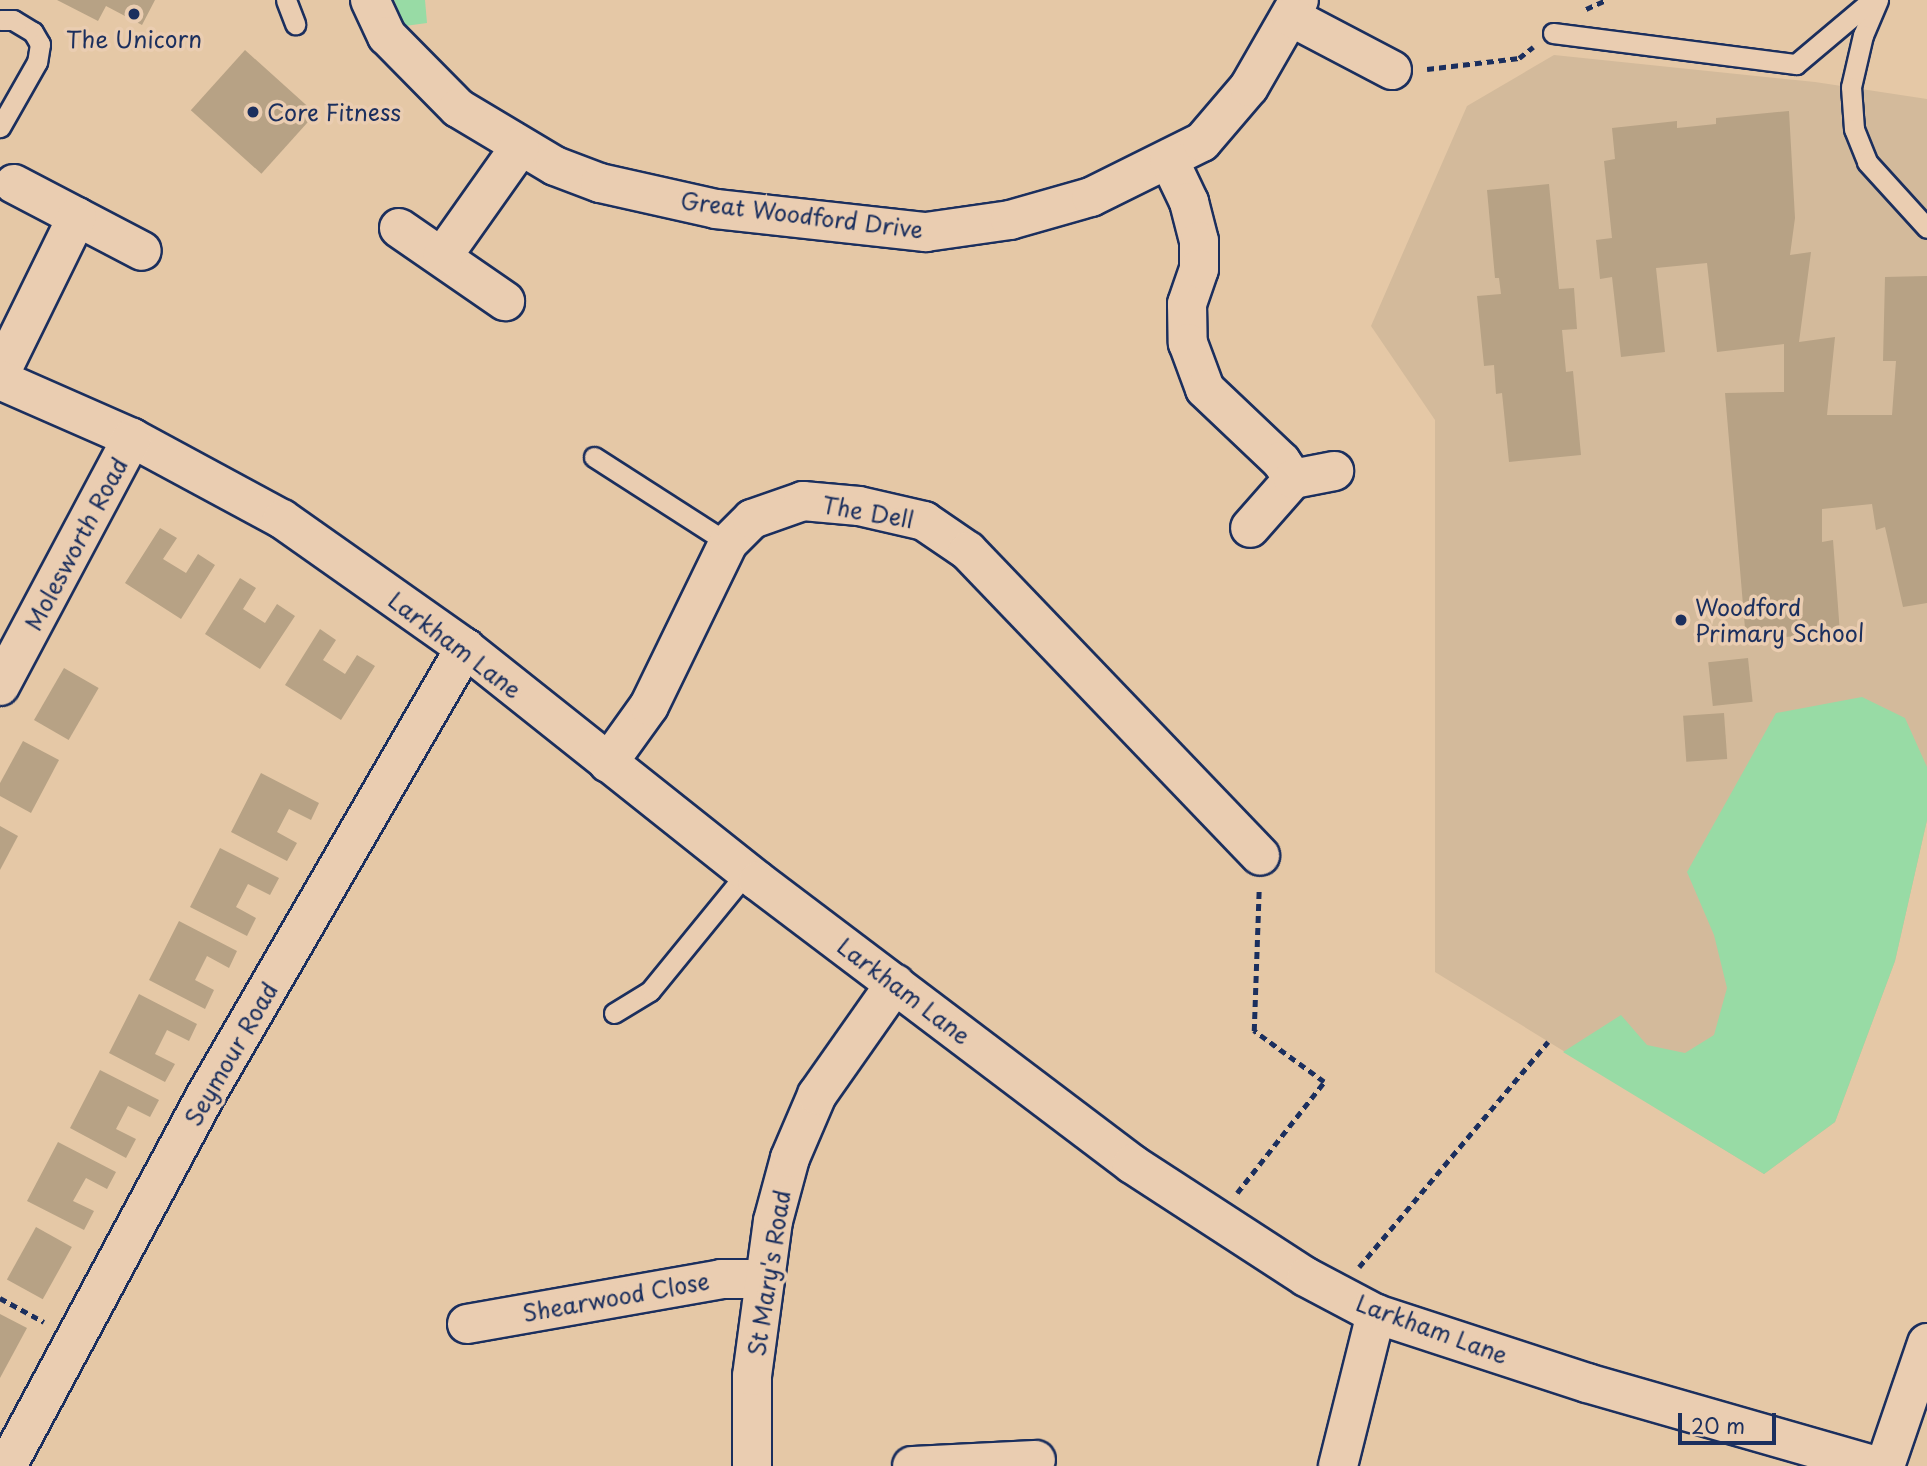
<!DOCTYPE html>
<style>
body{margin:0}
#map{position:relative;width:1927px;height:1466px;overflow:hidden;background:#e5c8a6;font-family:"Playpen Sans",sans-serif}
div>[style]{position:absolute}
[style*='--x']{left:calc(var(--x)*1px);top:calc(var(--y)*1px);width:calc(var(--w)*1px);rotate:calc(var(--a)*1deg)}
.built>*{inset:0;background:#d3ba9b}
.green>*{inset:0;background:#98dba5}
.building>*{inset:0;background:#b7a285;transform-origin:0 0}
.path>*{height:4.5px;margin-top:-2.25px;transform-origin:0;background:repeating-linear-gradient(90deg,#1b2f5e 0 7px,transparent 0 12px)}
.roads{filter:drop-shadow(2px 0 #1b2f5e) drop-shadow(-2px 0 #1b2f5e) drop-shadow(0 2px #1b2f5e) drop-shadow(0 -2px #1b2f5e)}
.lane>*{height:19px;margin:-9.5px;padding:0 9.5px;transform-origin:9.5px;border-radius:9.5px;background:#eacdb1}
.street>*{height:38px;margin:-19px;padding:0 19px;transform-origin:19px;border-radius:19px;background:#eacdb1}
.dots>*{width:19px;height:19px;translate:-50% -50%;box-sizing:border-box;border:4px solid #eacdb1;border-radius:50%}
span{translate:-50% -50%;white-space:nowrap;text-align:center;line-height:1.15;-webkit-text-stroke:7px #eacdb1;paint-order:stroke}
.poi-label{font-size:23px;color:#1b2f5e}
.left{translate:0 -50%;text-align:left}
.street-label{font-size:23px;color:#1b2f5e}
.scale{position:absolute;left:1678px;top:1413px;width:98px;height:32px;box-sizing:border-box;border:4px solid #1b2f5e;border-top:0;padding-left:9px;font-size:21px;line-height:24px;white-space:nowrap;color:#1b2f5e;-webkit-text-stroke:5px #eacdb1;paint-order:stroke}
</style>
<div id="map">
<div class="built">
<i style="clip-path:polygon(1554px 55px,1815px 82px,1927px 99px,1927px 820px,1895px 961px,1835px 1122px,1764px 1174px,1435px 972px,1435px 420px,1371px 326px,1467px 106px)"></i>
</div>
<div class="green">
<i style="clip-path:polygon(394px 0,425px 0,427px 23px,405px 26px)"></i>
<i style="clip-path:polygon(1862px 697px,1905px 718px,1927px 767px,1927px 820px,1895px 961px,1835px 1122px,1764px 1174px,1563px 1052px,1621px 1015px,1647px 1045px,1685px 1053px,1714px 1035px,1727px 988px,1714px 935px,1687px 872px,1776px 713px)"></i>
</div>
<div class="building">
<i style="clip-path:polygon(57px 0,155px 0,142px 25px,106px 6px,98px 21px)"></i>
<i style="left:245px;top:50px;width:95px;height:81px;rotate:42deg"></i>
<i style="clip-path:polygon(1789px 111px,1795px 218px,1790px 255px,1811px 252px,1799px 342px,1835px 337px,1827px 415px,1892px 415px,1896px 361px,1883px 361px,1885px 277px,1927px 276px,1927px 603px,1903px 607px,1885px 527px,1876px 530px,1872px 504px,1822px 509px,1822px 542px,1833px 540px,1840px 633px,1746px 640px,1725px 393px,1784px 392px,1784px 344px,1717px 352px,1707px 263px,1656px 268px,1665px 352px,1621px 357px,1612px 277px,1600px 279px,1596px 240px,1612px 238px,1604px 161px,1615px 159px,1612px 128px,1677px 121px,1677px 128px,1716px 124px,1716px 118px)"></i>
<i style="clip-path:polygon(1549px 184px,1559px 289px,1574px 288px,1577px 329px,1562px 330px,1566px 372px,1573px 371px,1581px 455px,1509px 462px,1502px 393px,1496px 394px,1494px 365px,1484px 366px,1477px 296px,1501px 294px,1499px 278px,1495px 278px,1487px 190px)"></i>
<i style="clip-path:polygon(160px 528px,177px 538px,163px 559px,186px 573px,198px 554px,215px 565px,181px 619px,125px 583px)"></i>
<i style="clip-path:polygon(240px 578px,256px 588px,243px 609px,265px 623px,277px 604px,295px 616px,260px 669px,205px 634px)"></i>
<i style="clip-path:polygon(320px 629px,336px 640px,323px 660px,345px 674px,357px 655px,375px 666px,341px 720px,285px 685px)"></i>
<i style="left:1748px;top:658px;width:44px;height:40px;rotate:84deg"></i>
<i style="left:64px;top:668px;width:40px;height:60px;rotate:30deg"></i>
<i style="left:1724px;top:713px;width:46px;height:41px;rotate:86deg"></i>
<i style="clip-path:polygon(23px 741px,59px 760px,31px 813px,0 796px,0 783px)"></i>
<i style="clip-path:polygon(261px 773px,319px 803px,311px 820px,289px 809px,277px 832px,297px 843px,287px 861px,231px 832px)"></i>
<i style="clip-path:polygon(0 826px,18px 836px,0 870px)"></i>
<i style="clip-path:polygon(220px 848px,279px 878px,270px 895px,248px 884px,236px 907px,256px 918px,247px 936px,190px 907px)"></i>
<i style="clip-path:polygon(179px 921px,237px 951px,229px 968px,207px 956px,195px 980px,214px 990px,205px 1009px,149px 980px)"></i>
<i style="clip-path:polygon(139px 994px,197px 1024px,189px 1041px,167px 1030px,155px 1054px,175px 1064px,165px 1082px,109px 1053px)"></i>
<i style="clip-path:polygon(100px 1070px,159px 1100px,150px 1117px,128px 1106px,116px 1129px,136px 1139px,126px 1158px,70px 1128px)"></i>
<i style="clip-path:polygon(58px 1142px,116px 1172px,107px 1189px,86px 1178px,73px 1201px,94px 1211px,84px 1230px,27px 1201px)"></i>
<i style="left:36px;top:1227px;width:41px;height:60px;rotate:29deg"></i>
<i style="clip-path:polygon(0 1314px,27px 1328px,0 1378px)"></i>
</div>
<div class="path">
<i style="--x:1586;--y:9;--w:22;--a:-24"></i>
<i style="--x:1427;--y:69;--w:93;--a:-6.8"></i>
<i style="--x:1519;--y:58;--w:18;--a:-38"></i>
<i style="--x:1237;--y:1193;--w:141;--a:-51.9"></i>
<i style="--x:1324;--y:1082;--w:87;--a:-143.9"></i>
<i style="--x:1254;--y:1031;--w:141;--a:-88"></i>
<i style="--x:1359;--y:1267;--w:294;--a:-50"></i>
<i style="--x:0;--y:1298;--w:50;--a:28.6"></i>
</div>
<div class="roads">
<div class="lane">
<i style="--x:286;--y:0;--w:26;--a:69"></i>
<i style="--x:1878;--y:0;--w:38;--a:113"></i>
<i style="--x:1863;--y:35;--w:53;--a:103"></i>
<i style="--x:1851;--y:87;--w:42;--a:85.9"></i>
<i style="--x:1854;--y:129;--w:35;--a:68"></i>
<i style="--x:1867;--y:162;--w:89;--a:47.7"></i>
<i style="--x:0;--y:20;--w:13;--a:0"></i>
<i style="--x:13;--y:20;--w:23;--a:31"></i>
<i style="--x:33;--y:32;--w:14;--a:60"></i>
<i style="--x:40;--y:44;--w:18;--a:99"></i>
<i style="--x:37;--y:62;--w:75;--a:119.6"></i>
<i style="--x:1553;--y:33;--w:245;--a:7.3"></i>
<i style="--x:1796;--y:64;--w:99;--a:-40.1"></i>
<i style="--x:594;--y:457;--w:159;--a:32.7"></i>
<i style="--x:614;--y:1013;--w:42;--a:-31.4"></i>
<i style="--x:650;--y:991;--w:154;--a:-50.8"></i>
</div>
<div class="street">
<i style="--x:370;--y:0;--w:40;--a:65"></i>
<i style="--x:387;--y:36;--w:101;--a:45.4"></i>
<i style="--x:458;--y:108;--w:113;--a:30.9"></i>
<i style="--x:555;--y:166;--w:48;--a:20.7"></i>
<i style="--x:600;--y:183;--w:119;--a:12.6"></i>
<i style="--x:716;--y:209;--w:211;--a:6.3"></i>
<i style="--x:926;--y:232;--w:85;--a:-8.1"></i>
<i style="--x:1010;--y:220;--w:84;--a:-15.9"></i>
<i style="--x:1091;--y:197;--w:124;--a:-26.4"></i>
<i style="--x:1202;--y:142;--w:72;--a:-49.5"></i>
<i style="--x:1249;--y:87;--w:100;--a:-60.1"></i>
<i style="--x:1291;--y:17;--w:114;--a:27.7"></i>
<i style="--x:1169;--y:160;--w:47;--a:64.5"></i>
<i style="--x:1189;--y:202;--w:40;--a:75.6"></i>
<i style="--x:1199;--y:241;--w:28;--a:90"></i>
<i style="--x:1199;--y:269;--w:37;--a:109"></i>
<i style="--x:1187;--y:304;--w:39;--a:89"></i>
<i style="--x:1188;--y:343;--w:49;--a:69.7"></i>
<i style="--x:1205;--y:389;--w:105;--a:43.5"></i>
<i style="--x:1281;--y:461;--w:22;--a:56"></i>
<i style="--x:1293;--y:479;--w:65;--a:131.3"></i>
<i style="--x:14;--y:184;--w:144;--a:27.6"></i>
<i style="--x:399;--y:228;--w:129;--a:34.6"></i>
<i style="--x:442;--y:257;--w:135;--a:-54.7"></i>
<i style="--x:0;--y:374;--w:175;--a:-63.9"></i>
<i style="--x:0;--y:380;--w:144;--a:23.7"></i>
<i style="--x:132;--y:438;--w:170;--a:28.4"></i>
<i style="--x:282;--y:519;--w:224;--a:35.2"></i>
<i style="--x:465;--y:648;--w:374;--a:38.5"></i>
<i style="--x:758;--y:881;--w:469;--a:37.1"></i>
<i style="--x:1132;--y:1164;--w:207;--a:33"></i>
<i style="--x:1306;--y:1277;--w:79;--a:27.9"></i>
<i style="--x:1376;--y:1314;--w:222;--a:18.1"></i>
<i style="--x:1587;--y:1383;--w:302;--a:16"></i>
<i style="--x:1293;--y:479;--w:42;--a:-11"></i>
<i style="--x:0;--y:686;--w:281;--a:-62"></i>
<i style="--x:608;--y:763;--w:70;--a:-54.3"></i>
<i style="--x:649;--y:706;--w:181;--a:-64.1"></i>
<i style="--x:728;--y:543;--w:34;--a:-45"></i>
<i style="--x:752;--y:519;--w:54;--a:-19.4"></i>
<i style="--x:803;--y:501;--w:56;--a:5.1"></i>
<i style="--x:859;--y:506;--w:67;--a:13"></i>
<i style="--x:924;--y:521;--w:53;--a:34.3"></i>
<i style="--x:968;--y:551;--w:422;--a:46.2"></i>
<i style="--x:467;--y:1324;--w:258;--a:-10"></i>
<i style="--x:721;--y:1279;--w:44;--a:0"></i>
<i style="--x:7;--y:1466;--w:421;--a:-61.8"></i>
<i style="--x:206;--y:1095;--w:517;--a:-59.91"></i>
<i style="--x:752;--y:1466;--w:90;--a:-90"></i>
<i style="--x:752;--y:1376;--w:156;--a:-82.3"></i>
<i style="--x:773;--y:1221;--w:65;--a:-74.9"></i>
<i style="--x:790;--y:1158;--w:69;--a:-66.8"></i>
<i style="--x:817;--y:1095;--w:136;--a:-54.9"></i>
<i style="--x:912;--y:1466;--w:124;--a:-2.8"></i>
<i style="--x:1338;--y:1466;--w:157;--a:-76"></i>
<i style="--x:1885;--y:1466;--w:130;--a:-71.1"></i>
</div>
</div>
<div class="dots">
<i style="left:134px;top:14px;background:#1b2f5e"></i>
<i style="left:253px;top:112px;background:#1b2f5e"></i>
<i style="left:1681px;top:620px;background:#1b2f5e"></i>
</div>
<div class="poi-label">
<span style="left:134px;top:39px">The Unicorn</span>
<span class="left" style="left:267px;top:112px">Core Fitness</span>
<span class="left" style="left:1695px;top:620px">Woodford<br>Primary School</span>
</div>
<div class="street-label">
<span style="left:802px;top:215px;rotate:7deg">Great Woodford Drive</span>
<span style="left:868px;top:512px;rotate:10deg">The Dell</span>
<span style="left:76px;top:544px;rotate:-62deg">Molesworth Road</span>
<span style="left:455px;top:645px;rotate:37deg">Larkham Lane</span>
<span style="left:904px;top:991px;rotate:37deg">Larkham Lane</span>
<span style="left:231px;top:1054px;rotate:-60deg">Seymour Road</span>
<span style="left:769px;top:1273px;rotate:-81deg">St Mary's Road</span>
<span style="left:616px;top:1297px;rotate:-10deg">Shearwood Close</span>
<span style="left:1432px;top:1329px;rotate:20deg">Larkham Lane</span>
</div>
<div class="scale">20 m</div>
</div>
